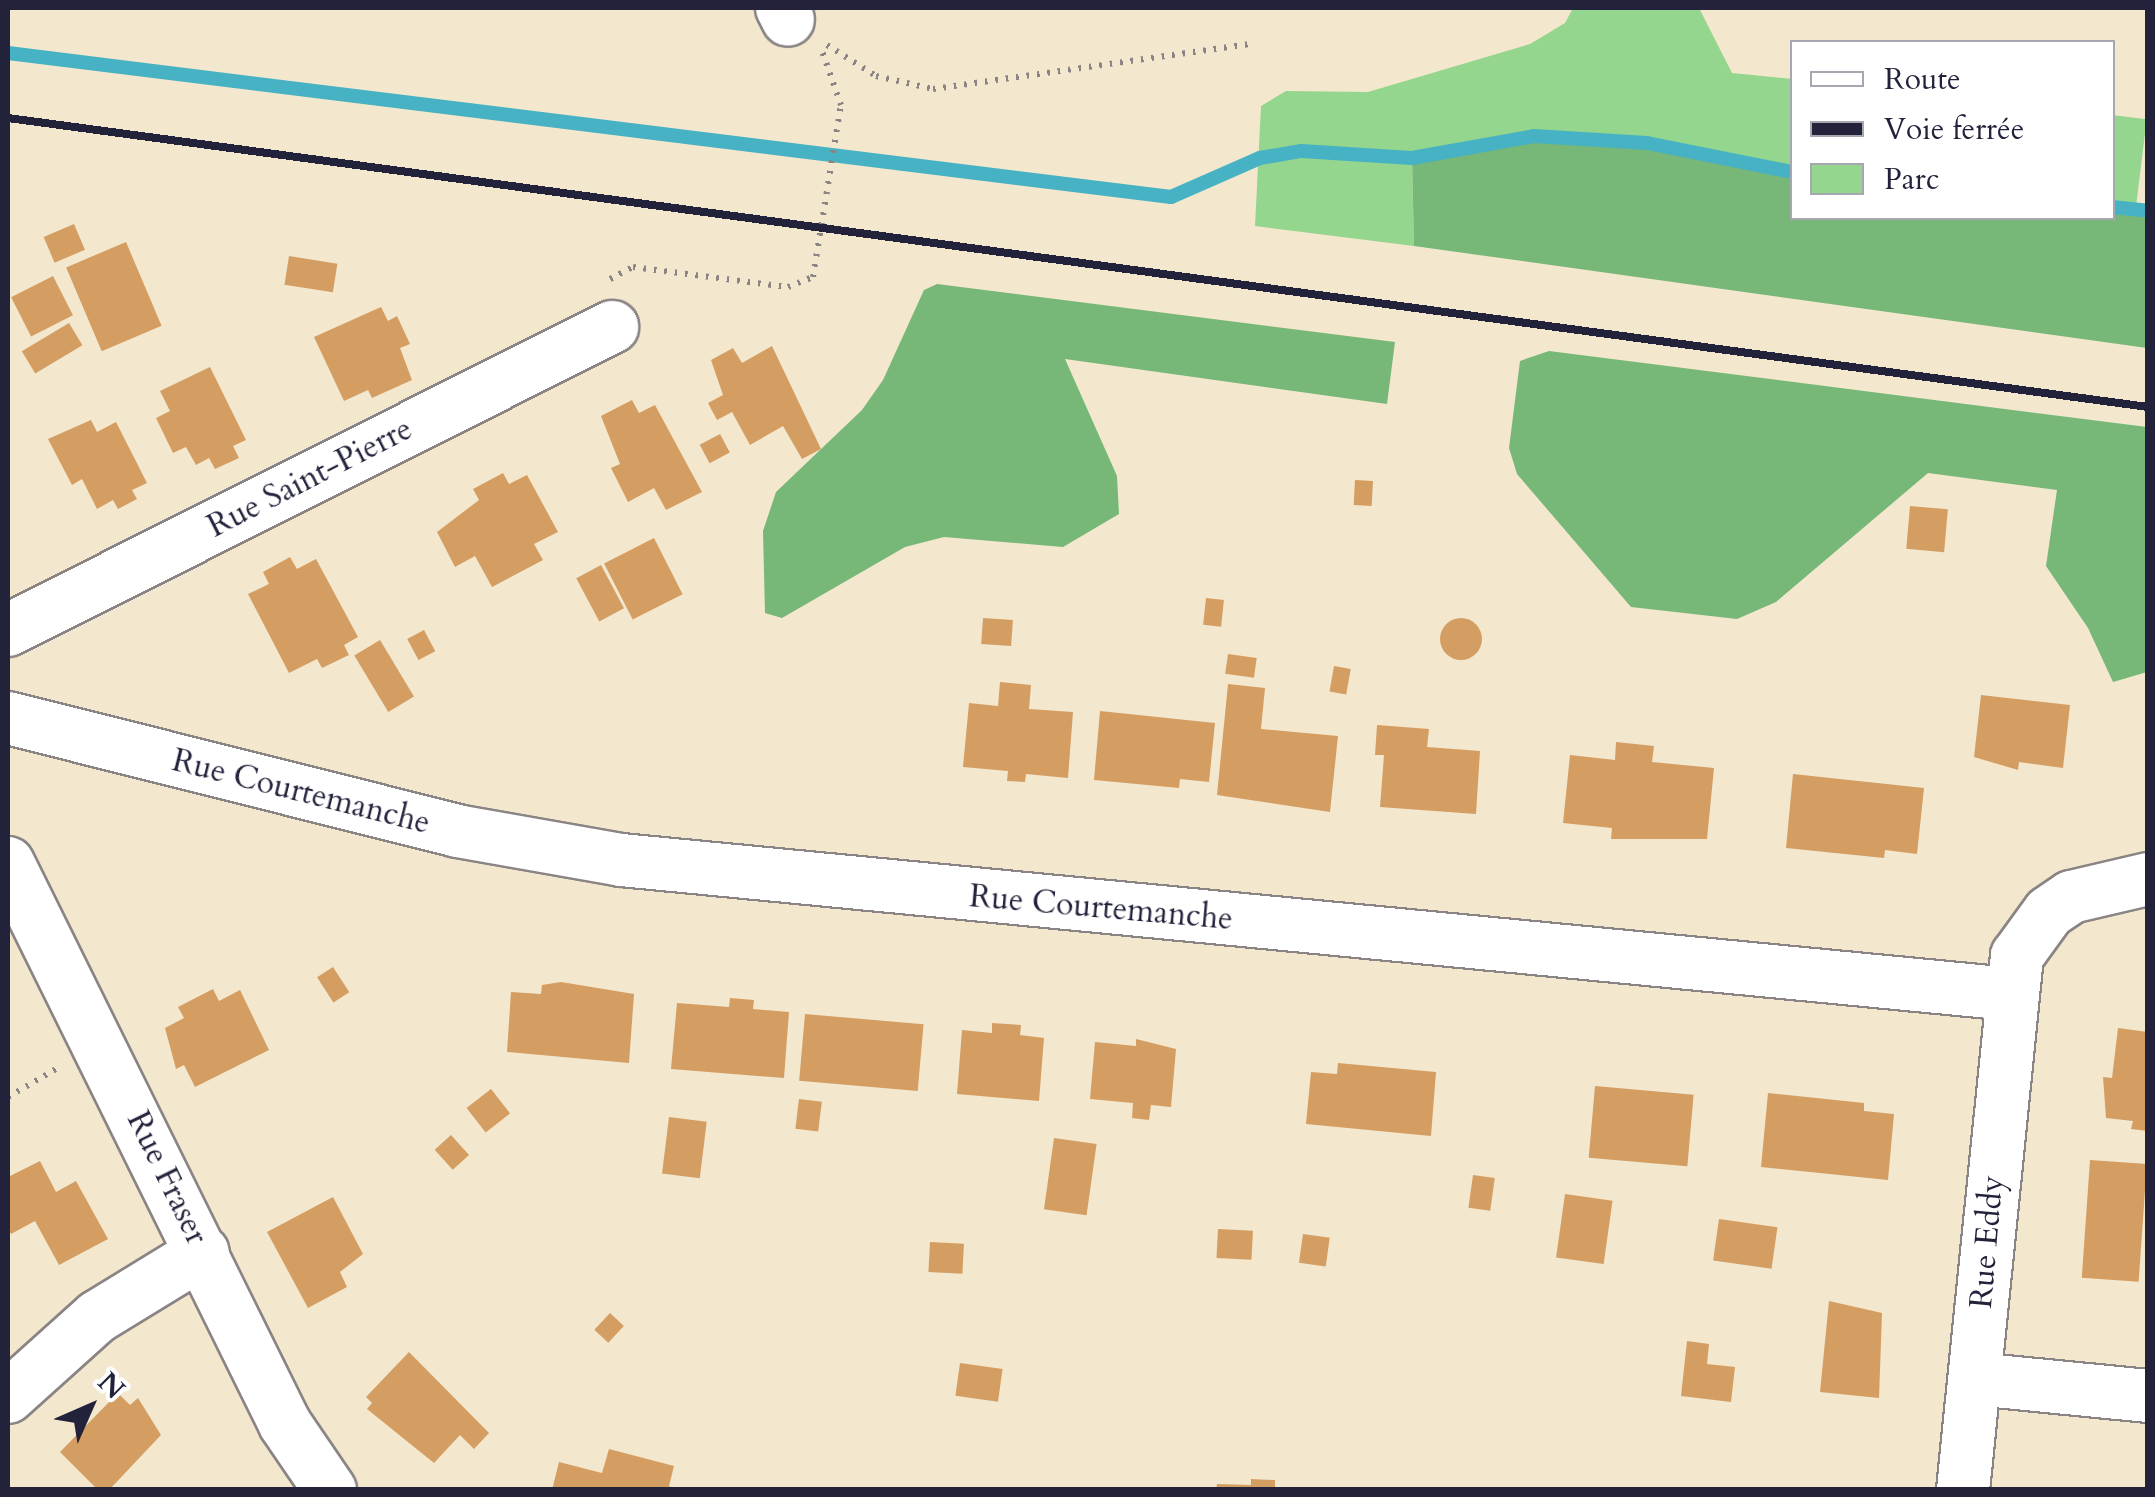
<!DOCTYPE html>
<meta charset="utf-8">
<style>
body{margin:0}
#map{position:relative;width:2155px;height:1497px;overflow:hidden;background:#f3e7ce;font-family:Cardo,serif}
div>[style]{position:absolute}
[style*='--x']{left:calc(var(--x)*1px);top:calc(var(--y)*1px);width:calc(var(--w)*1px);rotate:calc(var(--a)*1deg)}
.green>*{inset:0;background:#94d68d;transform-origin:0 0}
.forest>*{inset:0;background:#77b778}
.stream>*{height:14px;margin:-7px;padding:0 7px;transform-origin:7px;border-radius:7px;background:#46b2c3}
.building>*{inset:0;background:#d49e63;transform-origin:0 0}
.round{border-radius:50%}
.path>*{height:6px;margin-top:-3px;transform-origin:0;background:repeating-linear-gradient(90deg,#8a8484 0 2.5px,transparent 0 10.5px)}
.roads{filter:drop-shadow(2px 0 #8a8484) drop-shadow(-2px 0 #8a8484) drop-shadow(0 2px #8a8484) drop-shadow(0 -2px #8a8484)}
.minor>*{height:52px;margin:-26px;padding:0 26px;transform-origin:26px;border-radius:26px;background:#fff}
.rail>*{height:8px;margin:-4px;padding:0 4px;transform-origin:4px;border-radius:4px;background:#22223b}
span{translate:-50% -50%;white-space:nowrap;text-align:center;line-height:1.15;-webkit-text-stroke:9px #fff;paint-order:stroke}
.street-label{font-size:32px;color:#22223b}
.frame{position:absolute;inset:0;border:10px solid #22223b;pointer-events:none}
.legend{position:absolute;left:1790px;top:40px;width:325px;height:180px;box-sizing:border-box;background:#fff;border:2px solid #a7a7b1;margin:0;padding:12px 18px;list-style:none;font-size:30px;color:#22223b}
.legend li{display:flex;align-items:center;gap:20px;height:50px}
.legend b{width:50px;border:2px solid #a7a7b1}
.north{position:absolute;left:40px;top:1357px;width:100px;height:100px;-webkit-text-stroke:8px #fff;paint-order:stroke;rotate:45deg;font-size:28px;font-weight:700;line-height:40px;text-align:center;color:#22223b}
.north::after{content:'';display:block;margin:auto;width:35px;height:45px;background:#22223b;clip-path:polygon(50% 0,100% 100%,50% 72%,0 100%)}
</style>
<div id="map">
<div class="green">
<i style="clip-path:polygon(1573px 8px,1699px 8px,1732px 73px,1792px 79px,1792px 172px,1647px 143px,1412px 159px,1414px 246px,1255px 226px,1261px 106px,1286px 91px,1368px 92px,1530px 44px,1565px 23px)"></i>
<i style="left:2112px;top:115px;width:35px;height:92px;rotate:7deg"></i>
</div>
<div class="forest">
<i style="clip-path:polygon(1534px 136px,1647px 143px,1792px 172px,1792px 218px,2112px 218px,2113px 207px,2147px 211px,2147px 348px,1414px 246px,1412px 158px)"></i>
<i style="clip-path:polygon(937px 284px,1395px 342px,1387px 404px,1065px 359px,1117px 476px,1119px 514px,1063px 547px,944px 537px,905px 547px,782px 618px,765px 613px,763px 531px,776px 492px,862px 410px,883px 380px,924px 290px)"></i>
<i style="clip-path:polygon(1549px 351px,2147px 427px,2147px 672px,2113px 682px,2088px 628px,2046px 566px,2057px 490px,1928px 473px,1776px 602px,1737px 619px,1631px 607px,1517px 474px,1509px 448px,1520px 361px)"></i>
</div>
<div class="stream">
<i style="--x:8;--y:53;--w:1172;--a:7.06"></i>
<i style="--x:1171;--y:197;--w:97;--a:-23.7"></i>
<i style="--x:1260;--y:158;--w:42;--a:-9.7"></i>
<i style="--x:1301;--y:151;--w:111;--a:3.6"></i>
<i style="--x:1412;--y:158;--w:124;--a:-10.2"></i>
<i style="--x:1534;--y:136;--w:113;--a:3.5"></i>
<i style="--x:1647;--y:143;--w:148;--a:11.3"></i>
<i style="--x:2112;--y:207;--w:36;--a:6"></i>
</div>
<div class="building">
<i style="left:74px;top:224px;width:28px;height:33px;rotate:67deg"></i>
<i style="left:126px;top:242px;width:91px;height:65px;rotate:67deg"></i>
<i style="left:289px;top:256px;width:49px;height:29px;rotate:9deg"></i>
<i style="left:53px;top:276px;width:44px;height:47px;rotate:63deg"></i>
<i style="clip-path:polygon(381px 307px,388px 321px,397px 316px,410px 344px,400px 348px,412px 380px,372px 398px,368px 390px,344px 401px,314px 337px)"></i>
<i style="left:69px;top:323px;width:26px;height:55px;rotate:59deg"></i>
<i style="clip-path:polygon(772px 346px,821px 449px,802px 459px,783px 426px,750px 445px,732px 412px,717px 420px,708px 403px,723px 395px,711px 360px,733px 348px,742px 363px)"></i>
<i style="clip-path:polygon(210px 367px,246px 440px,233px 446px,239px 458px,215px 469px,209px 458px,196px 465px,186px 447px,173px 453px,156px 418px,170px 411px,160px 391px)"></i>
<i style="clip-path:polygon(632px 400px,639px 413px,655px 405px,702px 492px,666px 510px,654px 488px,628px 502px,611px 468px,620px 464px,601px 416px)"></i>
<i style="clip-path:polygon(91px 420px,97px 432px,116px 422px,147px 483px,132px 490px,137px 499px,118px 509px,113px 500px,97px 509px,82px 479px,72px 485px,48px 439px)"></i>
<i style="left:720px;top:434px;width:21px;height:23px;rotate:62deg"></i>
<i style="clip-path:polygon(503px 473px,509px 484px,527px 475px,558px 532px,534px 544px,543px 560px,492px 587px,475px 556px,455px 567px,437px 532px,479px 500px,473px 489px)"></i>
<i style="left:1355px;top:480px;width:18px;height:25px;rotate:3deg"></i>
<i style="left:1910px;top:506px;width:38px;height:43px;rotate:5deg"></i>
<i style="left:654px;top:538px;width:63px;height:56px;rotate:63deg"></i>
<i style="clip-path:polygon(290px 557px,297px 569px,316px 559px,358px 637px,344px 645px,349px 655px,322px 668px,317px 659px,289px 673px,248px 594px,269px 584px,263px 572px)"></i>
<i style="left:601px;top:565px;width:49px;height:28px;rotate:62deg"></i>
<i style="left:1206px;top:598px;width:18px;height:27px;rotate:6deg"></i>
<i class="round" style="left:1440px;top:618px;width:42px;height:42px"></i>
<i style="left:983px;top:618px;width:30px;height:26px;rotate:4deg"></i>
<i style="left:424px;top:630px;width:24px;height:19px;rotate:62deg"></i>
<i style="left:380px;top:640px;width:66px;height:30px;rotate:59deg"></i>
<i style="left:1228px;top:654px;width:29px;height:20px;rotate:8deg"></i>
<i style="left:1334px;top:666px;width:17px;height:26px;rotate:10deg"></i>
<i style="clip-path:polygon(1000px 682px,1031px 685px,1029px 709px,1073px 712px,1068px 778px,1026px 774px,1025px 782px,1007px 781px,1008px 771px,963px 767px,969px 703px,998px 706px)"></i>
<i style="clip-path:polygon(1228px 684px,1265px 688px,1261px 729px,1338px 736px,1330px 812px,1217px 795px)"></i>
<i style="clip-path:polygon(1981px 695px,2070px 705px,2063px 768px,2019px 762px,2018px 770px,1974px 757px)"></i>
<i style="clip-path:polygon(1100px 711px,1215px 723px,1209px 782px,1180px 779px,1179px 788px,1094px 780px)"></i>
<i style="clip-path:polygon(1377px 725px,1429px 729px,1427px 747px,1480px 751px,1476px 814px,1380px 807px,1384px 755px,1375px 755px)"></i>
<i style="clip-path:polygon(1616px 742px,1654px 746px,1652px 762px,1714px 768px,1707px 839px,1611px 839px,1612px 828px,1563px 823px,1570px 755px,1615px 760px)"></i>
<i style="clip-path:polygon(1793px 774px,1924px 788px,1917px 854px,1885px 850px,1884px 858px,1786px 848px)"></i>
<i style="left:333px;top:967px;width:30px;height:19px;rotate:57deg"></i>
<i style="clip-path:polygon(561px 982px,634px 994px,629px 1063px,507px 1052px,511px 992px,541px 994px,542px 985px)"></i>
<i style="clip-path:polygon(213px 989px,219px 1001px,240px 990px,269px 1050px,195px 1087px,184px 1065px,176px 1069px,165px 1028px,184px 1018px,178px 1007px)"></i>
<i style="clip-path:polygon(730px 998px,754px 1000px,753px 1009px,789px 1012px,784px 1078px,671px 1069px,677px 1003px,729px 1007px)"></i>
<i style="left:805px;top:1014px;width:119px;height:67px;rotate:5deg"></i>
<i style="clip-path:polygon(992px 1023px,1021px 1025px,1020px 1035px,1044px 1038px,1039px 1101px,957px 1094px,962px 1030px,992px 1033px)"></i>
<i style="clip-path:polygon(2118px 1028px,2148px 1032px,2148px 1131px,2131px 1129px,2133px 1121px,2106px 1118px,2103px 1077px,2112px 1078px)"></i>
<i style="clip-path:polygon(1136px 1039px,1176px 1049px,1171px 1107px,1151px 1105px,1149px 1120px,1132px 1118px,1133px 1103px,1090px 1099px,1095px 1042px,1136px 1046px)"></i>
<i style="clip-path:polygon(1338px 1063px,1436px 1072px,1431px 1136px,1306px 1124px,1311px 1072px,1337px 1074px)"></i>
<i style="left:1595px;top:1086px;width:99px;height:72px;rotate:5deg"></i>
<i style="left:491px;top:1089px;width:31px;height:31px;rotate:52deg"></i>
<i style="clip-path:polygon(1768px 1093px,1864px 1103px,1864px 1111px,1894px 1114px,1888px 1180px,1761px 1167px)"></i>
<i style="left:799px;top:1099px;width:23px;height:30px;rotate:7deg"></i>
<i style="left:669px;top:1117px;width:38px;height:57px;rotate:7deg"></i>
<i style="left:451px;top:1135px;width:27px;height:22px;rotate:48deg"></i>
<i style="left:1054px;top:1138px;width:43px;height:72px;rotate:8deg"></i>
<i style="left:2090px;top:1160px;width:57px;height:118px;rotate:4deg"></i>
<i style="clip-path:polygon(40px 1161px,56px 1192px,76px 1181px,108px 1239px,59px 1265px,35px 1221px,11px 1234px,8px 1227px,8px 1177px)"></i>
<i style="left:1473px;top:1175px;width:22px;height:33px;rotate:8deg"></i>
<i style="left:1565px;top:1194px;width:48px;height:64px;rotate:8deg"></i>
<i style="clip-path:polygon(333px 1197px,363px 1254px,340px 1272px,347px 1287px,308px 1308px,267px 1232px)"></i>
<i style="left:1719px;top:1219px;width:59px;height:42px;rotate:8deg"></i>
<i style="left:1218px;top:1229px;width:35px;height:29px;rotate:3deg"></i>
<i style="left:1303px;top:1234px;width:27px;height:29px;rotate:8deg"></i>
<i style="left:930px;top:1242px;width:34px;height:30px;rotate:3deg"></i>
<i style="clip-path:polygon(1829px 1301px,1882px 1313px,1879px 1398px,1820px 1392px)"></i>
<i style="left:610px;top:1313px;width:19px;height:23px;rotate:43deg"></i>
<i style="clip-path:polygon(1687px 1341px,1709px 1344px,1707px 1364px,1735px 1367px,1731px 1402px,1681px 1396px)"></i>
<i style="clip-path:polygon(409px 1352px,489px 1433px,474px 1449px,460px 1435px,434px 1463px,367px 1409px,372px 1403px,366px 1397px)"></i>
<i style="left:960px;top:1363px;width:43px;height:33px;rotate:8deg"></i>
<i style="clip-path:polygon(118px 1393px,130px 1405px,138px 1398px,161px 1435px,109px 1490px,98px 1490px,60px 1452px)"></i>
<i style="clip-path:polygon(609px 1449px,674px 1466px,669px 1486px,676px 1490px,552px 1490px,559px 1462px,602px 1473px)"></i>
<i style="clip-path:polygon(1251px 1479px,1275px 1480px,1275px 1490px,1216px 1490px,1217px 1484px,1251px 1485px)"></i>
</div>
<div class="path">
<i style="--x:827;--y:45;--w:58;--a:32.3"></i>
<i style="--x:876;--y:76;--w:58;--a:12.8"></i>
<i style="--x:933;--y:89;--w:320;--a:-8.1"></i>
<i style="--x:610;--y:279;--w:26;--a:-28"></i>
<i style="--x:633;--y:267;--w:156;--a:7.4"></i>
<i style="--x:788;--y:287;--w:27;--a:-22"></i>
<i style="--x:813;--y:277;--w:174;--a:-80.8"></i>
<i style="--x:841;--y:105;--w:57;--a:-109.4"></i>
<i style="--x:8;--y:1097;--w:56;--a:-30.3"></i>
</div>
<div class="roads">
<div class="minor">
<i style="--x:782;--y:8;--w:13;--a:63"></i>
<i style="--x:8;--y:630;--w:676;--a:-26.64"></i>
<i style="--x:8;--y:718;--w:463;--a:14.1"></i>
<i style="--x:457;--y:831;--w:167;--a:10"></i>
<i style="--x:621;--y:860;--w:1395;--a:5.51"></i>
<i style="--x:8;--y:863;--w:626;--a:63.72"></i>
<i style="--x:285;--y:1424;--w:80;--a:55.7"></i>
<i style="--x:1975;--y:1379;--w:174;--a:5.6"></i>
<i style="--x:8;--y:1397;--w:120;--a:-42"></i>
<i style="--x:97;--y:1317;--w:124;--a:-31.5"></i>
<i style="--x:1963;--y:1490;--w:537;--a:-84.23"></i>
<i style="--x:2017;--y:956;--w:54;--a:-54"></i>
<i style="--x:2049;--y:912;--w:27;--a:-34"></i>
<i style="--x:2071;--y:897;--w:79;--a:-13.2"></i>
</div>
</div>
<div class="rail">
<i style="--x:8;--y:118;--w:2159;--a:7.69"></i>
</div>
<div class="street-label">
<span style="left:310px;top:478px;rotate:-27deg">Rue Saint-Pierre</span>
<span style="left:301px;top:792px;rotate:14deg">Rue Courtemanche</span>
<span style="left:1101px;top:908px;rotate:5deg">Rue Courtemanche</span>
<span style="left:167px;top:1178px;rotate:64deg">Rue Fraser</span>
<span style="left:1987px;top:1242px;rotate:-85deg">Rue Eddy</span>
</div>
<div class="frame"></div>
<ul class="legend">
<li><b style="height:12px;background:#fff"></b>Route</li>
<li><b style="height:12px;background:#22223b"></b>Voie ferrée</li>
<li><b style="height:28px;background:#94d68d"></b>Parc</li>
</ul>
<div class="north">N</div>
</div>
